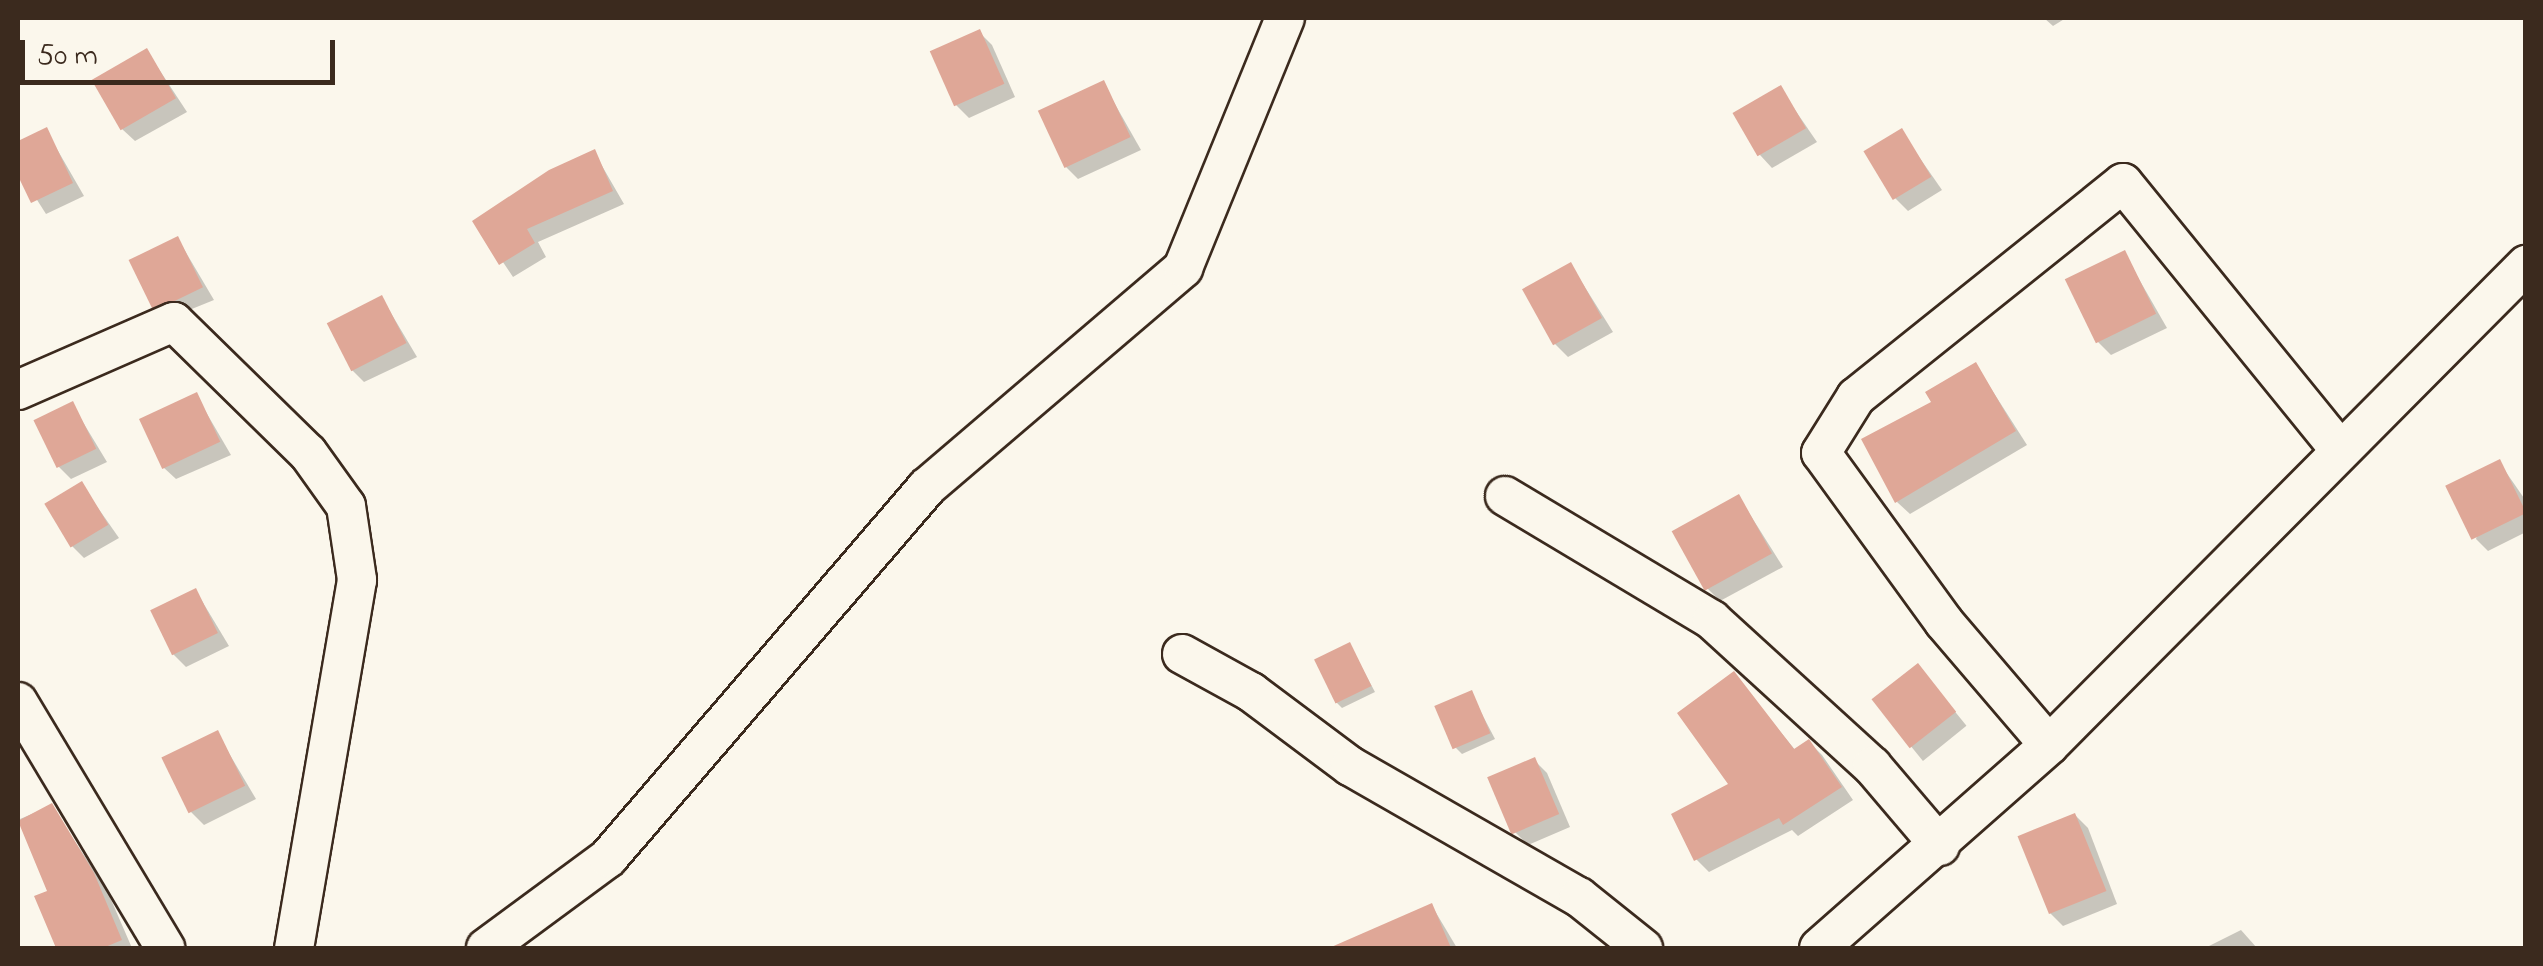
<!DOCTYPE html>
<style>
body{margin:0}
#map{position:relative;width:2543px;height:966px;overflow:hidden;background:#fbf7ec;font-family:"Indie Flower",sans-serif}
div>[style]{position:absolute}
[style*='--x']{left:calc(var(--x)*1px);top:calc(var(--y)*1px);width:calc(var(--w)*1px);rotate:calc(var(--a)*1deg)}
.shadow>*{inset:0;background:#0003;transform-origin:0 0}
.building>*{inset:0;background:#dfa797;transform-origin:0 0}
.roads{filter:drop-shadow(2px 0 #3b2a1e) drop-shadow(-2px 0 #3b2a1e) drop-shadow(0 2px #3b2a1e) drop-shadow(0 -2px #3b2a1e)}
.minor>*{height:38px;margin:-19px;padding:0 19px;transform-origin:19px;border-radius:19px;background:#fbf7ec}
span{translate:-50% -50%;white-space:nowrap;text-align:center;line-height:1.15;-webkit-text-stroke:8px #fbf7ec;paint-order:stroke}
.frame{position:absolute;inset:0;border:20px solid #3b2a1e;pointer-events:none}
.scale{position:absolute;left:20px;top:40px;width:315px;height:45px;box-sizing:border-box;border:5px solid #3b2a1e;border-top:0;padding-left:12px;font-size:30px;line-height:35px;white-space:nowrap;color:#3b2a1e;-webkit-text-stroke:8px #fbf7ec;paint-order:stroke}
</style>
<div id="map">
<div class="shadow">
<i style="clip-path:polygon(2044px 18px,2066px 18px,2053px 26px)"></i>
<i style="clip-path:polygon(979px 32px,992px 45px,1015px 97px,969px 118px,956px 105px)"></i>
<i style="clip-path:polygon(147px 51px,187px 112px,135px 141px,122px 129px)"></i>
<i style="clip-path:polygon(1103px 83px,1141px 150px,1078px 179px,1065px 166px)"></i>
<i style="clip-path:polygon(1780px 88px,1817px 142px,1772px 168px,1760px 155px)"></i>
<i style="clip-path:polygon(46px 130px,84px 196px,46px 214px,18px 170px,18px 144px)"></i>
<i style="clip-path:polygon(1901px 131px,1942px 190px,1908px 211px,1895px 198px)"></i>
<i style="clip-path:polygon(594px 152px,624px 204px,538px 242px,546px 257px,513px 277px,476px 222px)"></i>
<i style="clip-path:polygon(178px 239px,214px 300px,167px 319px,154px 306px)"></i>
<i style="clip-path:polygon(2124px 253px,2167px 328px,2111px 355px,2098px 342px)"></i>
<i style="clip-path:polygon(1571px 265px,1613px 332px,1568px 357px,1555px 344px)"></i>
<i style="clip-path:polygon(382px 298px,417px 357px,364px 382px,351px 369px)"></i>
<i style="clip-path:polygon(1976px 365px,2027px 445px,1910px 514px,1897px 502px,1934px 403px)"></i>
<i style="clip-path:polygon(196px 395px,231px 455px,176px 479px,163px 467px)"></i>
<i style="clip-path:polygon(72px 404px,107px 462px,71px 479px,58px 466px)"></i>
<i style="clip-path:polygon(2499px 462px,2526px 501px,2526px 532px,2488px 551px,2476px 539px)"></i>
<i style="clip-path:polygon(82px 485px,119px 538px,84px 558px,72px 546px)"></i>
<i style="clip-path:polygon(1739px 497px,1783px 567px,1720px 601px,1707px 588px)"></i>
<i style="clip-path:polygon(196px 591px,229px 646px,186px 667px,173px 654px)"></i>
<i style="clip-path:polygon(1350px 645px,1375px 692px,1342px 708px,1336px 702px)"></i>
<i style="left:1918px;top:666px;width:77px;height:56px;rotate:51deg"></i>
<i style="clip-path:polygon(1734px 674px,1796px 751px,1809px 742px,1822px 755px,1853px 800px,1798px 836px,1792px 830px,1709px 872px,1696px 859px,1732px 785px)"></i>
<i style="clip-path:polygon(1471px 693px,1495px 739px,1462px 754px,1456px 748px)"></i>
<i style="clip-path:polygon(217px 733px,256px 799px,204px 825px,191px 812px)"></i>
<i style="clip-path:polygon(1534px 760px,1547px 773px,1570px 827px,1528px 845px,1515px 832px)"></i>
<i style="clip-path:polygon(51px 806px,106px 888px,132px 948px,58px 948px,37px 898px,50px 892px,20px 819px)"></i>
<i style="clip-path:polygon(2075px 815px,2088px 828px,2117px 904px,2063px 926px,2050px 913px)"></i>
<i style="clip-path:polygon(1432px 906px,1457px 948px,1382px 948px,1375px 931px)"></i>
<i style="clip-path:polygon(2241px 930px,2257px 948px,2205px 948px)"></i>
</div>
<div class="building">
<i style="left:980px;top:29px;width:60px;height:55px;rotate:66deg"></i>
<i style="left:147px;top:48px;width:58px;height:64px;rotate:60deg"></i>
<i style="left:1104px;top:80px;width:63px;height:73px;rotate:65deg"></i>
<i style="left:1781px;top:85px;width:50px;height:56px;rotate:60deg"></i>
<i style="clip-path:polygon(47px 127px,73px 183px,31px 203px,18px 176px,18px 141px)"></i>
<i style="left:1902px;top:128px;width:57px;height:45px;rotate:59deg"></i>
<i style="clip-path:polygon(595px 149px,613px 191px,527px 229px,535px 243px,499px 265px,472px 221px,549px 170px)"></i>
<i style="left:178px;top:236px;width:57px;height:55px;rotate:64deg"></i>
<i style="left:2125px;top:250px;width:71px;height:67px;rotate:64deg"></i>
<i style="left:1571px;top:262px;width:64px;height:56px;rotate:61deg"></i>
<i style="left:382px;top:295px;width:54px;height:62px;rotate:63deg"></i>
<i style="clip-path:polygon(1976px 362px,2016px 431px,1895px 503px,1861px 439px,1931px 402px,1925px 392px)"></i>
<i style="left:197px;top:392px;width:55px;height:64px;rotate:65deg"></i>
<i style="left:73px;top:401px;width:53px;height:44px;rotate:64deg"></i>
<i style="left:2500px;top:459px;width:60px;height:61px;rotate:64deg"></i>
<i style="left:82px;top:481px;width:51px;height:44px;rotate:59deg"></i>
<i style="left:1739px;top:494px;width:68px;height:77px;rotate:61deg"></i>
<i style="left:196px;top:588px;width:50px;height:51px;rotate:64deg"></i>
<i style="left:1350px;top:642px;width:49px;height:40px;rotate:64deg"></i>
<i style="left:1918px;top:663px;width:62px;height:59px;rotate:52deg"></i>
<i style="clip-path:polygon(1734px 671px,1794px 749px,1809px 739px,1842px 787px,1783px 825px,1779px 818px,1694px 861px,1671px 814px,1728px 784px,1677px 713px)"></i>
<i style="left:1472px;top:690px;width:47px;height:41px;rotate:67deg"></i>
<i style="left:218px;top:730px;width:62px;height:63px;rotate:64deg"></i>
<i style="left:1535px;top:757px;width:62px;height:52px;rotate:67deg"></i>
<i style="clip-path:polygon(52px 803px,94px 873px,122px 940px,103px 948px,56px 948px,34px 896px,47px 891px,18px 821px)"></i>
<i style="left:2075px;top:813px;width:84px;height:62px;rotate:68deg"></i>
<i style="clip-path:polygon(1432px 903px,1451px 948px,1329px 948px)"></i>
</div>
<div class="roads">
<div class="minor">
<i style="--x:18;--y:390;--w:170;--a:-23.6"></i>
<i style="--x:174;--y:322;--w:187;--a:44.4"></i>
<i style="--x:308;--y:453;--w:65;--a:54.4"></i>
<i style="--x:346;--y:506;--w:75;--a:81.5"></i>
<i style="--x:357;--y:580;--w:373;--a:99.7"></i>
<i style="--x:1505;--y:496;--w:241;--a:30.9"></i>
<i style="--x:1712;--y:620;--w:217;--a:42.4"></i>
<i style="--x:1872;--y:766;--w:105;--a:49.6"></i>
<i style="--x:1182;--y:654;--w:79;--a:28.8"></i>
<i style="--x:1251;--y:692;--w:124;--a:36.8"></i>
<i style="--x:1350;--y:766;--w:264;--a:29.8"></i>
<i style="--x:1579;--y:897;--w:82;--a:38.6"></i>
<i style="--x:18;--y:702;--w:287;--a:59.1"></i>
<i style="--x:2049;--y:745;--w:162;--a:-130.5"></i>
<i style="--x:1944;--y:622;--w:209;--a:-126"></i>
<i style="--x:1821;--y:453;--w:66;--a:-58"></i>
<i style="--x:1856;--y:397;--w:342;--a:-38.7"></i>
<i style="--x:2123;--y:183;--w:343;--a:50.9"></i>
<i style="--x:486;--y:948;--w:152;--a:-36.4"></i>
<i style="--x:608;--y:858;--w:489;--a:-49.3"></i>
<i style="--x:927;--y:487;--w:337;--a:-40.5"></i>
<i style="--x:1183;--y:268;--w:270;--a:-67.8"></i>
<i style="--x:1819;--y:948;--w:307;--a:-41.4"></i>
<i style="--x:2049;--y:745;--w:677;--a:-45.18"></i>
</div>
</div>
<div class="frame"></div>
<div class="scale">50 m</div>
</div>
